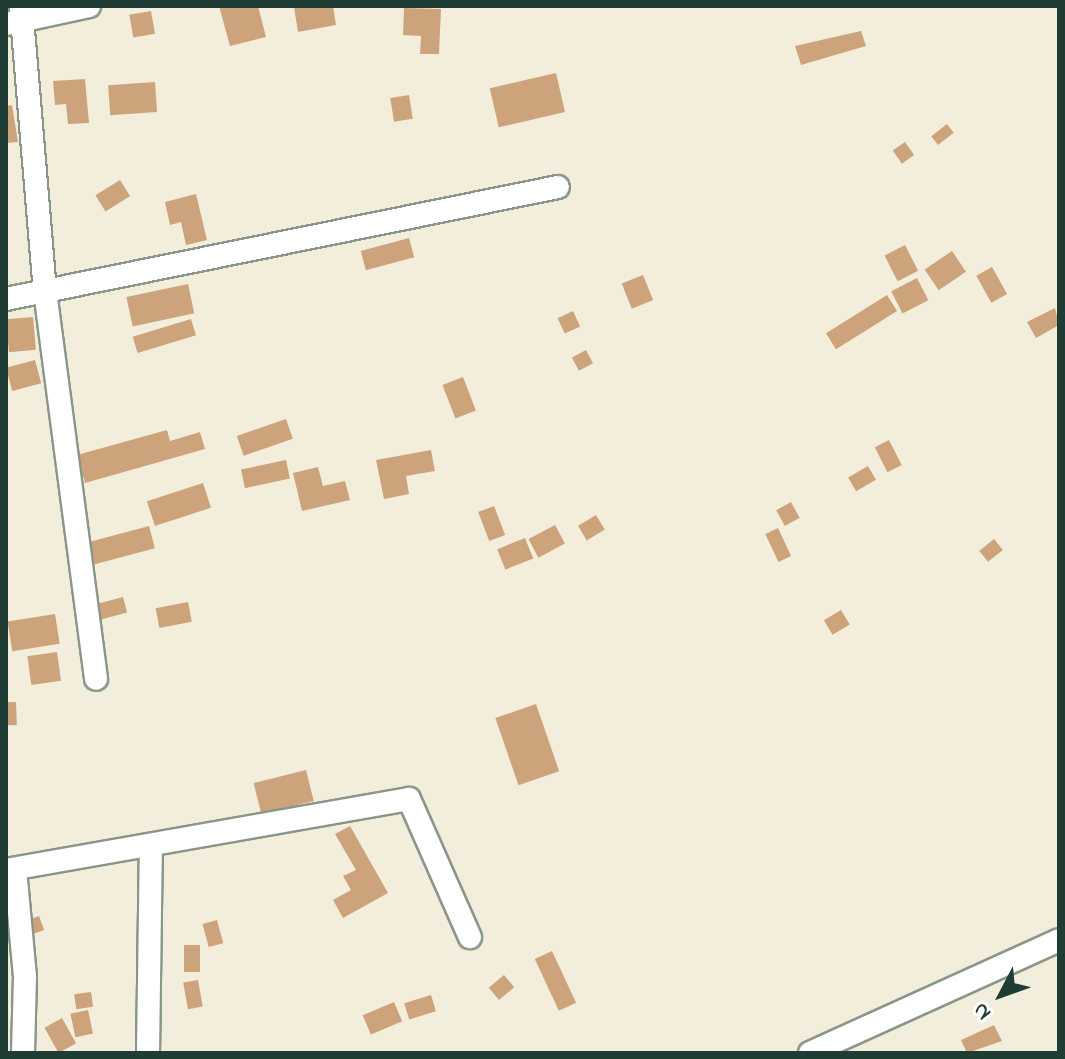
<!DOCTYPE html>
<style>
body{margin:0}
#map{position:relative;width:1065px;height:1059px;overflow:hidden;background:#f3eedb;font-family:"Indie Flower",sans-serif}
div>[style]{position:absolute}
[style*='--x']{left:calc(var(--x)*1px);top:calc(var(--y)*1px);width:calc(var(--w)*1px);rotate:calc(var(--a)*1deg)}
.building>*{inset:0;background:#cda37c;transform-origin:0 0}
.roads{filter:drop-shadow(2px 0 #899688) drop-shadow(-2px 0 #899688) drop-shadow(0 2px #899688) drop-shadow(0 -2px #899688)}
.street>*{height:22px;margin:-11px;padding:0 11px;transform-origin:11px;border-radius:11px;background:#fff}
span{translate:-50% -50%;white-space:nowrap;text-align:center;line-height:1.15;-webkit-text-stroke:8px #fff;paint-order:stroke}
.frame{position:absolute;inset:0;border:8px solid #1f3d34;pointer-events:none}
.north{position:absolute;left:961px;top:955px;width:80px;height:80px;-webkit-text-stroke:6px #fff;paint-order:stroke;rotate:229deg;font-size:22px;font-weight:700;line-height:32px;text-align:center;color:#1f3d34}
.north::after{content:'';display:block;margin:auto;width:28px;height:36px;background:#1f3d34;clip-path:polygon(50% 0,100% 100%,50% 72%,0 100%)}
</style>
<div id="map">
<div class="building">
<i style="clip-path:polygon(219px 6px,258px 6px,266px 37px,230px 46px)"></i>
<i style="clip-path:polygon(333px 6px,336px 25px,298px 32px,294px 7px)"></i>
<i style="clip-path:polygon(404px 8px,441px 9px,439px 54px,420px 54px,421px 36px,403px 35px)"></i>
<i style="left:151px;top:11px;width:23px;height:22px;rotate:80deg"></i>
<i style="clip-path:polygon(861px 31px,866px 46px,801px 65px,795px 46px)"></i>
<i style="left:556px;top:73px;width:40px;height:68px;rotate:77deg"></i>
<i style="clip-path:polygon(85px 79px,89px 123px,68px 124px,66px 104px,55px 105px,53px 81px)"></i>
<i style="left:155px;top:82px;width:30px;height:47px;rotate:86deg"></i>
<i style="left:409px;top:95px;width:24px;height:19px;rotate:81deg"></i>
<i style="clip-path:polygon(12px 105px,18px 142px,6px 143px,6px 106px)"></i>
<i style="left:947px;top:124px;width:11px;height:20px;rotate:52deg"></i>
<i style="left:905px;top:142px;width:16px;height:15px;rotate:55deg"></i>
<i style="left:120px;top:180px;width:19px;height:29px;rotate:58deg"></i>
<i style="clip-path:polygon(196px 194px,207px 240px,186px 245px,181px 222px,170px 225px,165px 202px)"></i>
<i style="left:409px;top:238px;width:20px;height:50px;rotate:75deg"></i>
<i style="left:905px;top:245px;width:29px;height:23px;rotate:63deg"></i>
<i style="left:952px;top:251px;width:25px;height:33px;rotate:56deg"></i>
<i style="left:992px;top:267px;width:31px;height:18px;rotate:61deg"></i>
<i style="left:643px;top:275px;width:27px;height:23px;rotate:68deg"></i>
<i style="left:917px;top:278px;width:25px;height:29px;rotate:63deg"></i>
<i style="left:188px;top:284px;width:30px;height:63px;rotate:78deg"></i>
<i style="left:887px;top:295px;width:19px;height:72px;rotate:58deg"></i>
<i style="clip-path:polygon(1055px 308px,1059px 325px,1036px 338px,1027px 322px)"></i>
<i style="left:573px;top:311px;width:17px;height:17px;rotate:65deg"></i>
<i style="left:33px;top:317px;width:33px;height:27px;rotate:85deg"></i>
<i style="left:191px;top:319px;width:17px;height:61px;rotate:73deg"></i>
<i style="left:586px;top:350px;width:15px;height:16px;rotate:62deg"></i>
<i style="left:35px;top:360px;width:24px;height:30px;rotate:75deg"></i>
<i style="left:463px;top:377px;width:36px;height:22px;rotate:69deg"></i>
<i style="left:286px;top:419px;width:21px;height:52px;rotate:71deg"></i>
<i style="clip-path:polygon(167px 430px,170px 441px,200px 432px,205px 449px,85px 483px,77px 455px)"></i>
<i style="left:889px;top:440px;width:28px;height:16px;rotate:63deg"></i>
<i style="clip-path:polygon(431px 450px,435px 471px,406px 476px,409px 494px,384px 499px,376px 460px)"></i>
<i style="left:286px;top:460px;width:19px;height:46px;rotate:78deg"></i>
<i style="left:868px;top:466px;width:16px;height:23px;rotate:60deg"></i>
<i style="clip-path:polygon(318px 467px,323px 486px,345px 481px,350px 500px,302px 511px,293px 473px)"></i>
<i style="left:203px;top:483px;width:26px;height:59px;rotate:72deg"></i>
<i style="left:791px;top:502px;width:18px;height:17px;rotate:61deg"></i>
<i style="left:494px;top:506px;width:31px;height:17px;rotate:69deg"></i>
<i style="left:596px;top:515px;width:17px;height:21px;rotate:59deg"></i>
<i style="left:555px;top:525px;width:21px;height:30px;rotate:62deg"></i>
<i style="left:149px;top:526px;width:23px;height:65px;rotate:75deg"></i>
<i style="left:778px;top:528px;width:31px;height:14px;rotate:65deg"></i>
<i style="left:525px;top:538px;width:22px;height:30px;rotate:68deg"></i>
<i style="left:994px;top:539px;width:14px;height:19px;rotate:51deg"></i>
<i style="left:123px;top:597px;width:16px;height:30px;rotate:75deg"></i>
<i style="left:188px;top:602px;width:20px;height:33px;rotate:79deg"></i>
<i style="left:841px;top:610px;width:17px;height:20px;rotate:59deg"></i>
<i style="left:55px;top:614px;width:30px;height:48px;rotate:81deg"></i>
<i style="left:57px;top:652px;width:29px;height:30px;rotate:82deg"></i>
<i style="left:16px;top:702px;width:23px;height:10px;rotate:88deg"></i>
<i style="left:536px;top:704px;width:71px;height:43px;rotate:71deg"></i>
<i style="left:306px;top:770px;width:32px;height:54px;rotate:76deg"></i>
<i style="clip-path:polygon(350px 826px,388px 893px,343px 918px,333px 900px,351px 890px,343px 876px,356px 870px,335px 834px)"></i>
<i style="left:39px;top:916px;width:15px;height:16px;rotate:70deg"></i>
<i style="left:217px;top:920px;width:24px;height:15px;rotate:75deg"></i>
<i style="left:184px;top:945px;width:16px;height:27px"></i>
<i style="left:552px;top:951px;width:57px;height:19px;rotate:65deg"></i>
<i style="left:504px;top:975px;width:16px;height:20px;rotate:50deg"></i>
<i style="left:198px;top:980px;width:27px;height:15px;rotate:80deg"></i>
<i style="left:91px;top:992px;width:15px;height:17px;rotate:82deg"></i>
<i style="left:431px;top:995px;width:17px;height:28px;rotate:73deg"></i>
<i style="left:394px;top:1002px;width:21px;height:34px;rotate:67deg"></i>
<i style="left:88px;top:1010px;width:24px;height:18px;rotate:78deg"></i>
<i style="left:62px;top:1018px;width:29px;height:20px;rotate:61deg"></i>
<i style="clip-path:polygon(994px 1025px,1002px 1041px,967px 1053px,961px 1040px)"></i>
</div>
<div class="roads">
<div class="street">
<i style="--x:21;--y:6;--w:286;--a:85.2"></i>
<i style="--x:45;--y:291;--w:391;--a:82.5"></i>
<i style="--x:6;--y:24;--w:85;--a:-12.2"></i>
<i style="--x:6;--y:299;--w:563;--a:-11.47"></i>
<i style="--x:15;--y:869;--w:107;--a:84.7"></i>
<i style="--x:25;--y:976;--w:77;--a:91.5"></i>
<i style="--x:6;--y:870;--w:409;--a:-10"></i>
<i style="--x:409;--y:799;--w:151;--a:66.2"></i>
<i style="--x:148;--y:1053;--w:206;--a:-89.2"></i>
<i style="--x:810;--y:1053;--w:273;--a:-24.4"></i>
</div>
</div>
<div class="frame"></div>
<div class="north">N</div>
</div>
